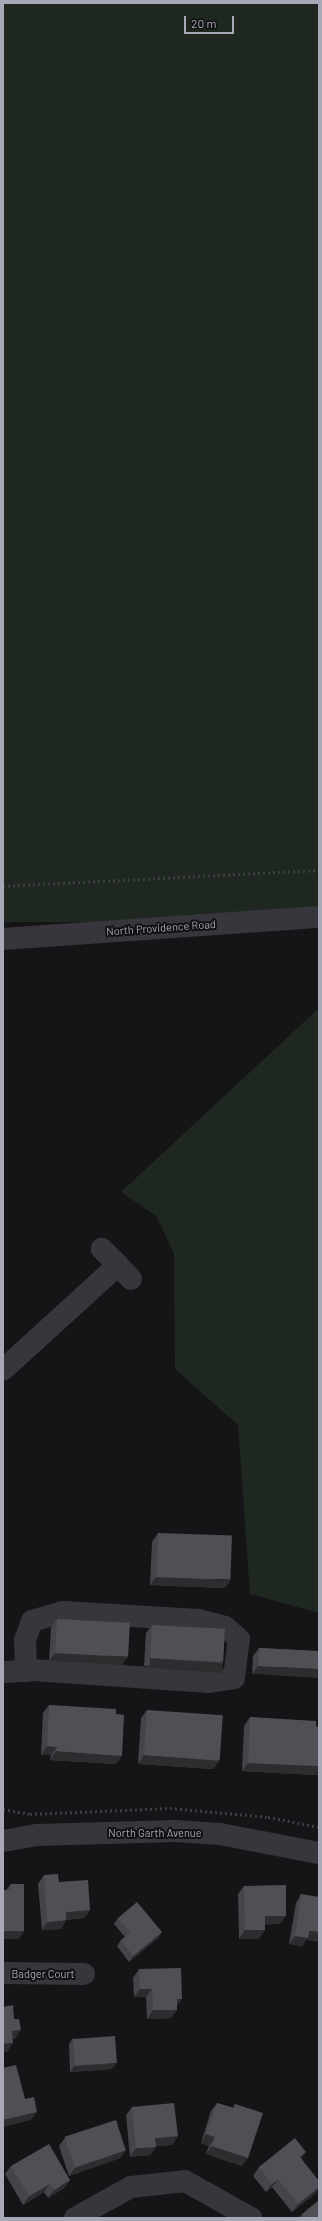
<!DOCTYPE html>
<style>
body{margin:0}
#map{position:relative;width:322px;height:2221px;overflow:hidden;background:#151517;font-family:Barlow,sans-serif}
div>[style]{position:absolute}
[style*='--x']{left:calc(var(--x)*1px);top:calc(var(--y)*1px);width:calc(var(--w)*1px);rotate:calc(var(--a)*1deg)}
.green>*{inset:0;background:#1f2721;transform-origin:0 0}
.path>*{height:2.5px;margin-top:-1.25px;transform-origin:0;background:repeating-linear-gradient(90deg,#3c3d43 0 2px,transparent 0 5px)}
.minor>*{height:22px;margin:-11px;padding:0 11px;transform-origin:11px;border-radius:11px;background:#36363c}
.wall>*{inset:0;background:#444549}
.shaded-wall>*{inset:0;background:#2d2d30;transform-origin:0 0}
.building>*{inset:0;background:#4f4f55;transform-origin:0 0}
span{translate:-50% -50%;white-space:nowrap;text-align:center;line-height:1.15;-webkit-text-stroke:4px #101012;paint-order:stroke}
.street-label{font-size:11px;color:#a7a9b7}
.frame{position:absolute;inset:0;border:4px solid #a7a9b7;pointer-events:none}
.scale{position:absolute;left:184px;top:16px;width:50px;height:18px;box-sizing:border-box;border:2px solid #a7a9b7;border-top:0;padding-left:5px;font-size:12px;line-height:14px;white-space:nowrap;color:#a7a9b7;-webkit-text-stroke:3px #101012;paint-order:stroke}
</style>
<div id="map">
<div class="green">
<i style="left:3px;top:3px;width:316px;height:919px"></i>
<i style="clip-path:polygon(319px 1008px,319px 1613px,250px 1594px,238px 1425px,175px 1369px,174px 1253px,156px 1216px,121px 1192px)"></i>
</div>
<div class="path">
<i style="--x:3;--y:886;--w:316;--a:-2.9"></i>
<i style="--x:3;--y:1809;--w:27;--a:10"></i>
<i style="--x:30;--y:1814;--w:140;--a:-2.5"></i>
<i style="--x:170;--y:1808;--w:98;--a:5.2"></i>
<i style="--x:268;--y:1817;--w:52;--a:11.1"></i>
</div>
<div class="minor">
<i style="--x:3;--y:939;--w:317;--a:-4"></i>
<i style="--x:118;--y:1265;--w:19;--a:47"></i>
<i style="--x:3;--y:1370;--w:156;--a:-42.4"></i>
<i style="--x:118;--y:1265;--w:23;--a:-135"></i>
<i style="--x:3;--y:1672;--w:1;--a:0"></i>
<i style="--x:4;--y:1672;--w:22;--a:-3"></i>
<i style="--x:26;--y:1671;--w:7;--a:-8"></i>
<i style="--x:33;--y:1670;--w:176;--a:3.9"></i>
<i style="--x:209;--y:1682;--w:25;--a:-9"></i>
<i style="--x:234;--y:1678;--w:39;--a:-83"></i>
<i style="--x:239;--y:1639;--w:18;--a:-139"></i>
<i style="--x:225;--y:1627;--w:28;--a:-165"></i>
<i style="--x:198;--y:1620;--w:135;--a:-176.6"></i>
<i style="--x:63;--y:1612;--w:32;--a:164"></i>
<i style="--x:32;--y:1621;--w:20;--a:110"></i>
<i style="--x:25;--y:1640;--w:31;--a:88"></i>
<i style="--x:3;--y:1841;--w:35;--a:-10"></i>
<i style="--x:37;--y:1835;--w:139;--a:-1.6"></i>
<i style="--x:176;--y:1831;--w:44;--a:3.9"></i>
<i style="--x:220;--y:1834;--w:101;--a:10.9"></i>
<i style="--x:3;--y:1973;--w:81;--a:0.7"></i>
<i style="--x:75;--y:2218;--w:64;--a:-29"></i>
<i style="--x:131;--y:2187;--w:54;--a:-6.3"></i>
<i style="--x:185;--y:2181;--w:76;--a:29.3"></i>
</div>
<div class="wall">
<i style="clip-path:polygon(158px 1533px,225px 1588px,150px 1585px,152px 1542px)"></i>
<i style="clip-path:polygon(57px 1619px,122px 1665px,49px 1661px,51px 1628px)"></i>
<i style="clip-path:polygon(152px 1625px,223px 1663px,217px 1671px,144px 1666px,146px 1633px)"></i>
<i style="clip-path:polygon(259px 1648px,319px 1651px,252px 1674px,253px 1656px)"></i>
<i style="clip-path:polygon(49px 1705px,116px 1714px,116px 1764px,50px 1760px,51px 1755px,41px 1755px,43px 1713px)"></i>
<i style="clip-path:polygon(147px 1710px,219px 1761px,213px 1769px,138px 1764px,141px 1718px)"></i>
<i style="clip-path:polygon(250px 1717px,319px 1727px,319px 1772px,317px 1775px,242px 1771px,244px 1726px)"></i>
<i style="clip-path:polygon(44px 1875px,59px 1882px,90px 1910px,84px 1918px,66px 1920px,61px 1929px,42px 1930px,38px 1884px)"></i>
<i style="clip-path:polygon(11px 1884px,19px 1939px,3px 1939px,3px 1890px,6px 1890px)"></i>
<i style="clip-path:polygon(244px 1886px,280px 1924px,265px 1924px,259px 1939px,239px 1939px,238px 1894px)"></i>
<i style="clip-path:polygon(301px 1894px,306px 1940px,302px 1946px,289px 1944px,296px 1903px)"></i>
<i style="clip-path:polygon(118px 1918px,162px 1932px,158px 1938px,129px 1962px,117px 1946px,121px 1940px,125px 1937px,114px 1924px)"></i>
<i style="clip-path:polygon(139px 1969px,177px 2005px,171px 2018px,147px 2019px,146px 1997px,134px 1997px,133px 1978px)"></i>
<i style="clip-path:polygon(73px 2038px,112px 2069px,70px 2072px,69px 2044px)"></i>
<i style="clip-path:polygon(217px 2103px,233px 2108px,235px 2104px,242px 2166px,206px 2154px,209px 2146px,201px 2143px,211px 2111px)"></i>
<i style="clip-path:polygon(132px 2107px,178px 2136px,172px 2145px,156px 2146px,150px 2155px,130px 2157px,126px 2115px)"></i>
<i style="clip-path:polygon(65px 2138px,120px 2158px,69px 2176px,59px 2146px)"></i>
<i style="clip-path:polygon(302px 2159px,316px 2193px,292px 2212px,272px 2187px,266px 2192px,253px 2176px,259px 2167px)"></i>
<i style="clip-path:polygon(11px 2166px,70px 2180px,64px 2188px,48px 2198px,44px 2192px,23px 2205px,5px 2174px)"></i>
<i style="clip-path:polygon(302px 2214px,319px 2218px,299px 2218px)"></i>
</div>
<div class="shaded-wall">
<i style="clip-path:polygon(156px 1577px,231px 1580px,225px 1588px,150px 1585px)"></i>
<i style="clip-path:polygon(55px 1653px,128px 1657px,122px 1665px,49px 1661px)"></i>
<i style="left:150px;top:1658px;width:73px;height:10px;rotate:4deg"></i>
<i style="clip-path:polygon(258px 1666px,319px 1669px,319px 1678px,252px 1674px)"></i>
<i style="clip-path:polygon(47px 1746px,57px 1747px,51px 1755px,41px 1755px)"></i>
<i style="clip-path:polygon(56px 1751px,122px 1756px,116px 1764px,50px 1760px)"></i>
<i style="clip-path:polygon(144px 1755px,219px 1761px,213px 1769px,138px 1764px)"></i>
<i style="clip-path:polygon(248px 1763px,319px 1766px,319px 1772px,317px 1775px,242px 1771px)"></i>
<i style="clip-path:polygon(90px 1910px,84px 1918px,60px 1920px,66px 1912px)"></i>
<i style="clip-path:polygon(265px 1916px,286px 1916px,280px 1924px,259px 1925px)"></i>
<i style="clip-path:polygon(66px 1920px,61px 1929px,42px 1930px,47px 1922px)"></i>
<i style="clip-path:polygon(245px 1930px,265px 1930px,259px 1939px,239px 1939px)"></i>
<i style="clip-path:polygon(4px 1931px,24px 1931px,19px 1939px,3px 1939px,3px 1932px)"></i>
<i style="clip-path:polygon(309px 1931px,319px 1932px,319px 1942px,306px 1940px,302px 1946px,289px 1944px,295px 1936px)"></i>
<i style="clip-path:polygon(162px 1932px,158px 1938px,129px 1962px,133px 1956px)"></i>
<i style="clip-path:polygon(140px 1989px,152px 1989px,146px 1997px,134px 1997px)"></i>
<i style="clip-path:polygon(177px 1999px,182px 1999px,176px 2007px)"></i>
<i style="clip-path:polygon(153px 2010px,177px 2010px,171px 2018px,147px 2019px)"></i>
<i style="clip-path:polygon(21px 2030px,15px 2039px,6px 2040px,12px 2031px)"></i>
<i style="clip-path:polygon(13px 2043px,7px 2052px,3px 2052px,3px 2044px)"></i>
<i style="clip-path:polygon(117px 2063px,112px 2069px,70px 2072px,75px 2065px)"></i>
<i style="clip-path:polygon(37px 2112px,31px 2120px,3px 2127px,3px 2120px)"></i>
<i style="clip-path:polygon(206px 2134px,215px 2137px,209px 2146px,201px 2143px)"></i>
<i style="clip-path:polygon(178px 2136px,172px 2145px,149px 2147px,155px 2138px)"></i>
<i style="clip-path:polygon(212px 2146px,248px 2158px,242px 2166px,206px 2154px)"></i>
<i style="clip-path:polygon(156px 2147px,150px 2155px,130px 2157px,136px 2148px)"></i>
<i style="clip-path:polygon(126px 2150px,120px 2158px,69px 2176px,75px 2168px)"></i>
<i style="clip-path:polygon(306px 2152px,300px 2161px,300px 2157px)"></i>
<i style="clip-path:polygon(278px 2179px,272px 2187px,266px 2192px,272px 2184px)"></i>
<i style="clip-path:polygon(70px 2180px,64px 2188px,48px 2198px,54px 2190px)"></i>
<i style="clip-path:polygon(50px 2184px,44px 2192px,23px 2205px,29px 2196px)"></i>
<i style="clip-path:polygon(319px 2187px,319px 2189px,316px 2193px,292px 2212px,298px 2204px)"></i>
</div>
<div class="building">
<i style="left:158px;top:1533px;width:74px;height:44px;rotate:2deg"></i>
<i style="left:57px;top:1619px;width:73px;height:34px;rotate:3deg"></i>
<i style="left:152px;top:1625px;width:73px;height:33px;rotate:3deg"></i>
<i style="left:259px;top:1648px;width:60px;height:18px;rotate:3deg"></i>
<i style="clip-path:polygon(49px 1705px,116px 1709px,116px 1714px,124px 1715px,122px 1756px,56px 1751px,57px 1747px,47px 1746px)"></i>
<i style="left:147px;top:1710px;width:76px;height:45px;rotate:4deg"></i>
<i style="clip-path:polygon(250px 1717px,316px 1721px,316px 1726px,319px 1727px,319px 1766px,248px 1763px)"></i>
<i style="clip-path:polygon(58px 1874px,59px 1882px,88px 1880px,90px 1910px,66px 1912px,66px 1920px,47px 1922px,44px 1875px)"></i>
<i style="clip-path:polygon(11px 1884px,24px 1884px,24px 1931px,4px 1931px,4px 1919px,3px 1919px,3px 1890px,10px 1890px)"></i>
<i style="clip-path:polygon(286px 1885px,286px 1916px,265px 1916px,265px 1930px,245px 1930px,244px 1886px)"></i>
<i style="clip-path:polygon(301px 1894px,319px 1897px,319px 1932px,309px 1931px,308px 1938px,295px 1936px)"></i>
<i style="clip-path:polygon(137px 1902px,162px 1932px,133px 1956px,121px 1940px,130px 1933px,118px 1918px)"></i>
<i style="clip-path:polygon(181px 1968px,182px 1999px,177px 1999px,177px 2010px,153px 2010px,152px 1989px,140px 1989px,139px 1969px)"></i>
<i style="clip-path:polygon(13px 2005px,14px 2019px,19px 2019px,21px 2030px,12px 2031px,13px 2043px,3px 2044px,3px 2007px)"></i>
<i style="left:115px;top:2036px;width:27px;height:42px;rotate:86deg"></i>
<i style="clip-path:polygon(16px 2065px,25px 2099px,34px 2097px,37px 2112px,3px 2120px,3px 2068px)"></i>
<i style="clip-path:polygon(174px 2103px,178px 2136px,155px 2138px,156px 2147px,136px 2148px,132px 2107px)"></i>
<i style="clip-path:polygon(217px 2103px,234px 2108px,235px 2104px,263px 2113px,248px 2158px,212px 2146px,215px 2137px,206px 2134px)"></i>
<i style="left:116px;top:2120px;width:32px;height:54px;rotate:72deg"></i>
<i style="clip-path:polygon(295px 2138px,306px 2152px,300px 2157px,319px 2181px,319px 2187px,298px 2204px,278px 2179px,272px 2184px,259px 2167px)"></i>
<i style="clip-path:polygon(49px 2144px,70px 2180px,54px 2190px,50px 2184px,29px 2196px,11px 2166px)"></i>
<i style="clip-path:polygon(319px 2200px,319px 2218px,305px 2218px,302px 2214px)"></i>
</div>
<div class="street-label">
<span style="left:161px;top:928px;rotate:-4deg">North Providence Road</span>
<span style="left:155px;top:1833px">North Garth Avenue</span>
<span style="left:43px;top:1974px">Badger Court</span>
</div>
<div class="frame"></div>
<div class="scale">20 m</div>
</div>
